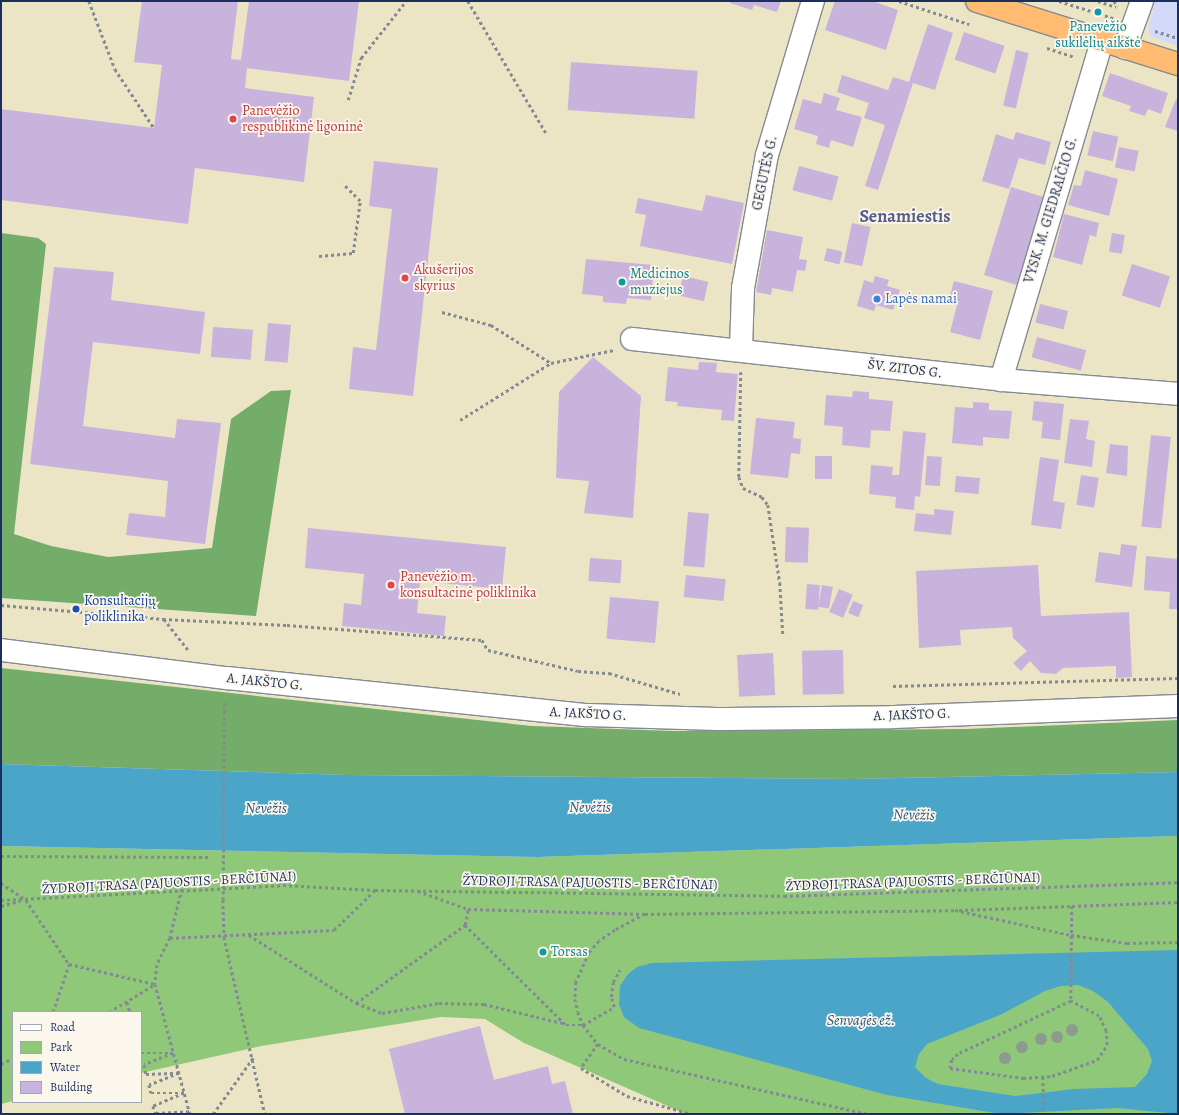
<!DOCTYPE html>
<meta charset="utf-8">
<style>
body{margin:0}
#map{position:relative;width:1179px;height:1115px;overflow:hidden;background:#ece5c5;font-family:Alegreya,serif}
div>[style]{position:absolute}
[style*='--x']{left:calc(var(--x)*1px);top:calc(var(--y)*1px);width:calc(var(--w)*1px);rotate:calc(var(--a)*1deg)}
.built>*{inset:0;background:#d3d9f9}
.green>*{inset:0;background:#90c87a}
.forest>*{inset:0;background:#74ac6a}
.water>*{inset:0;background:#4ba5c9}
.building>*{inset:0;background:#c8b3dc;transform-origin:0 0}
.path>*{height:2.5px;margin-top:-1.25px;transform-origin:0;background:repeating-linear-gradient(90deg,#848a92 0 3px,transparent 0 6px)}
.roads{filter:drop-shadow(1px 0 #848a92) drop-shadow(-1px 0 #848a92) drop-shadow(0 1px #848a92) drop-shadow(0 -1px #848a92)}
.minor>*{height:22px;margin:-11px;padding:0 11px;transform-origin:11px;border-radius:11px;background:#fff}
.highway>*{height:22px;margin:-11px;padding:0 11px;transform-origin:11px;border-radius:11px;background:#febb71}
.path-bridge>*{height:2.5px;margin-top:-1.25px;transform-origin:0;background:repeating-linear-gradient(90deg,#848a92 0 3px,transparent 0 6px)}
.trees>*{width:12px;height:12px;margin:-6px;border-radius:50%;background:#8c9a91}
.dots>*{width:11px;height:11px;translate:-50% -50%;box-sizing:border-box;border:2px solid #fbf7ec;border-radius:50%}
span{translate:-50% -50%;white-space:nowrap;text-align:center;line-height:1.15;-webkit-text-stroke:3.5px #fbf7ec;paint-order:stroke}
.culture-label{font-size:14px;color:#0d838f}
.left{translate:0 -50%;text-align:left}
.health-label{font-size:14px;color:#be3a42}
.street-label{font-size:14px;color:#1b2f5e}
.shop-label{font-size:14px;color:#366cbe}
.transit-label{font-size:14px;color:#164399}
.water-label{font-size:15px;color:#2c5883;font-style:italic}
.district-label{font-size:18px;color:#585d8a;font-weight:700}
.frame{position:absolute;inset:0;border:2px solid #1b2f5e;pointer-events:none}
.legend{position:absolute;left:12px;top:1011px;width:130px;height:92px;box-sizing:border-box;background:#fbf7ec;border:1px solid #a1a7b3;margin:0;padding:5px 7px;list-style:none;font-size:12px;color:#1b2f5e}
.legend li{display:flex;align-items:center;gap:8px;height:20px}
.legend b{width:20px;border:1px solid #a1a7b3}
</style>
<div id="map">
<div class="built">
<i style="clip-path:polygon(1155px 1px,1178px 1px,1178px 46px,1150px 36px,1148px 29px)"></i>
</div>
<div class="green">
<i style="clip-path:polygon(1178px 836px,1178px 1114px,686px 1114px,524px 1043px,485px 1019px,441px 1017px,261px 1046px,141px 1073px,141px 1012px,13px 1012px,13px 1101px,1px 1104px,1px 846px,538px 857px)"></i>
</div>
<div class="forest">
<i style="clip-path:polygon(1px 233px,38px 238px,46px 244px,14px 534px,51px 546px,108px 557px,212px 548px,231px 419px,271px 391px,291px 390px,256px 616px,1px 598px)"></i>
<i style="clip-path:polygon(1px 668px,532px 726px,673px 731px,966px 729px,1178px 720px,1178px 772px,853px 779px,347px 775px,1px 764px)"></i>
</div>
<div class="water">
<i style="clip-path:polygon(1px 764px,347px 775px,853px 779px,1178px 772px,1178px 836px,538px 857px,1px 846px)"></i>
<i style="clip-path:polygon(evenodd,1178px 950px,1178px 1114px,1117px 1108px,1001px 1114px,887px 1095px,639px 1028px,624px 1017px,619px 1005px,620px 986px,628px 974px,637px 967px,652px 963px,1178px 950px,1078px 985px,1093px 991px,1108px 1002px,1148px 1049px,1152px 1061px,1147px 1074px,1135px 1087px,1074px 1089px,1015px 1096px,938px 1084px,926px 1078px,915px 1067px,919px 1054px,927px 1044px,1000px 1015px,1045px 991px,1061px 986px,1078px 985px)"></i>
</div>
<div class="building">
<i style="clip-path:polygon(142px 1px,238px 1px,231px 59px,241px 60px,249px 1px,359px 1px,349px 81px,247px 68px,245px 88px,314px 97px,304px 182px,195px 168px,188px 224px,1px 200px,1px 109px,154px 128px,162px 65px,134px 62px)"></i>
<i style="clip-path:polygon(731px 1px,781px 1px,777px 12px,754px 5px,752px 10px,730px 3px)"></i>
<i style="clip-path:polygon(835px 1px,872px 1px,898px 10px,886px 50px,825px 30px)"></i>
<i style="clip-path:polygon(928px 24px,953px 33px,935px 90px,913px 83px,878px 190px,865px 186px,885px 125px,864px 118px,869px 103px,837px 92px,842px 75px,888px 90px,893px 77px,909px 82px)"></i>
<i style="left:964px;top:32px;width:43px;height:29px;rotate:19deg"></i>
<i style="left:1016px;top:50px;width:13px;height:57px;rotate:13deg"></i>
<i style="left:571px;top:62px;width:127px;height:48px;rotate:4deg"></i>
<i style="clip-path:polygon(1110px 73px,1168px 93px,1161px 114px,1148px 109px,1145px 116px,1129px 111px,1131px 106px,1102px 96px)"></i>
<i style="clip-path:polygon(824px 93px,840px 98px,836px 110px,862px 117px,853px 147px,831px 140px,829px 148px,816px 144px,818px 136px,794px 129px,803px 99px,821px 104px)"></i>
<i style="clip-path:polygon(1176px 99px,1178px 100px,1178px 131px,1165px 127px)"></i>
<i style="left:1093px;top:131px;width:26px;height:25px;rotate:13deg"></i>
<i style="clip-path:polygon(1016px 132px,1051px 142px,1045px 165px,1019px 158px,1009px 189px,982px 181px,996px 134px,1013px 140px)"></i>
<i style="left:1119px;top:147px;width:20px;height:21px;rotate:11deg"></i>
<i style="clip-path:polygon(374px 161px,438px 168px,413px 396px,349px 389px,353px 347px,376px 350px,392px 209px,369px 206px)"></i>
<i style="left:799px;top:166px;width:41px;height:25px;rotate:15deg"></i>
<i style="clip-path:polygon(1085px 170px,1118px 179px,1109px 216px,1068px 205px,1074px 185px,1081px 186px)"></i>
<i style="left:1011px;top:187px;width:34px;height:92px;rotate:17deg"></i>
<i style="clip-path:polygon(706px 195px,744px 203px,732px 264px,640px 246px,646px 215px,635px 213px,638px 198px,702px 211px)"></i>
<i style="clip-path:polygon(1064px 214px,1099px 223px,1096px 237px,1090px 235px,1082px 265px,1053px 257px)"></i>
<i style="left:852px;top:223px;width:19px;height:40px;rotate:12deg"></i>
<i style="clip-path:polygon(767px 230px,803px 237px,799px 259px,807px 260px,805px 271px,797px 270px,793px 292px,772px 288px,771px 295px,756px 292px)"></i>
<i style="left:1112px;top:233px;width:13px;height:19px;rotate:9deg"></i>
<i style="left:827px;top:248px;width:16px;height:13px;rotate:14deg"></i>
<i style="clip-path:polygon(586px 259px,654px 265px,651px 300px,627px 298px,626px 304px,603px 302px,603px 296px,582px 294px)"></i>
<i style="left:1132px;top:264px;width:40px;height:33px;rotate:18deg"></i>
<i style="clip-path:polygon(54px 267px,114px 272px,111px 300px,205px 312px,200px 354px,93px 342px,83px 426px,175px 438px,177px 419px,221px 423px,205px 544px,126px 535px,129px 513px,165px 517px,168px 481px,30px 464px)"></i>
<i style="left:683px;top:276px;width:26px;height:20px;rotate:13deg"></i>
<i style="clip-path:polygon(875px 276px,889px 280px,887px 286px,900px 290px,893px 310px,876px 305px,874px 311px,857px 306px,864px 280px,873px 283px)"></i>
<i style="clip-path:polygon(954px 281px,993px 291px,980px 340px,950px 332px,957px 305px,948px 303px)"></i>
<i style="left:1040px;top:304px;width:29px;height:19px;rotate:14deg"></i>
<i style="left:268px;top:323px;width:23px;height:38px;rotate:5deg"></i>
<i style="left:213px;top:327px;width:40px;height:30px;rotate:4deg"></i>
<i style="left:1037px;top:337px;width:51px;height:21px;rotate:15deg"></i>
<i style="clip-path:polygon(593px 357px,641px 396px,633px 518px,584px 513px,589px 481px,556px 478px,559px 392px)"></i>
<i style="clip-path:polygon(699px 362px,717px 363px,716px 372px,738px 374px,734px 421px,721px 420px,722px 410px,677px 406px,678px 402px,665px 401px,668px 367px,698px 370px)"></i>
<i style="clip-path:polygon(853px 391px,869px 392px,869px 399px,893px 401px,890px 431px,871px 430px,870px 448px,842px 445px,843px 427px,824px 425px,826px 395px,852px 397px)"></i>
<i style="clip-path:polygon(1034px 401px,1064px 404px,1060px 440px,1041px 438px,1043px 422px,1032px 420px)"></i>
<i style="clip-path:polygon(973px 402px,989px 403px,989px 410px,1012px 411px,1009px 439px,983px 437px,983px 446px,952px 443px,955px 407px,973px 408px)"></i>
<i style="clip-path:polygon(756px 418px,795px 422px,793px 438px,801px 439px,800px 454px,791px 453px,788px 478px,750px 474px)"></i>
<i style="clip-path:polygon(1070px 419px,1089px 421px,1086px 439px,1095px 441px,1092px 467px,1064px 463px)"></i>
<i style="clip-path:polygon(903px 431px,926px 433px,920px 497px,915px 496px,914px 510px,895px 508px,896px 497px,869px 494px,871px 465px,893px 467px,892px 475px,899px 475px)"></i>
<i style="left:1151px;top:435px;width:20px;height:92px;rotate:6deg"></i>
<i style="clip-path:polygon(1110px 444px,1128px 446px,1127px 476px,1106px 473px)"></i>
<i style="left:815px;top:456px;width:17px;height:23px"></i>
<i style="left:927px;top:456px;width:15px;height:29px;rotate:4deg"></i>
<i style="clip-path:polygon(1040px 457px,1059px 460px,1053px 501px,1065px 503px,1061px 529px,1031px 525px)"></i>
<i style="left:1081px;top:475px;width:18px;height:30px;rotate:9deg"></i>
<i style="left:956px;top:476px;width:24px;height:16px;rotate:5deg"></i>
<i style="clip-path:polygon(934px 509px,954px 511px,951px 535px,914px 531px,916px 513px,934px 515px)"></i>
<i style="left:688px;top:512px;width:21px;height:54px;rotate:5deg"></i>
<i style="left:786px;top:527px;width:23px;height:35px;rotate:2deg"></i>
<i style="clip-path:polygon(308px 528px,506px 547px,502px 589px,420px 581px,417px 613px,446px 616px,444px 636px,342px 626px,344px 603px,361px 605px,364px 574px,305px 568px)"></i>
<i style="clip-path:polygon(1121px 544px,1137px 546px,1132px 587px,1095px 582px,1099px 552px,1120px 555px)"></i>
<i style="clip-path:polygon(1146px 556px,1178px 559px,1178px 609px,1169px 609px,1170px 592px,1144px 590px)"></i>
<i style="left:590px;top:558px;width:32px;height:23px;rotate:4deg"></i>
<i style="clip-path:polygon(1038px 565px,1041px 616px,1129px 612px,1132px 677px,1116px 678px,1116px 666px,1063px 668px,1056px 674px,1041px 673px,1030px 661px,1021px 671px,1013px 663px,1027px 651px,1013px 638px,1012px 627px,960px 630px,961px 645px,919px 648px,916px 571px)"></i>
<i style="left:686px;top:575px;width:40px;height:22px;rotate:6deg"></i>
<i style="left:807px;top:584px;width:13px;height:25px;rotate:4deg"></i>
<i style="left:822px;top:585px;width:11px;height:22px;rotate:10deg"></i>
<i style="left:839px;top:589px;width:15px;height:25px;rotate:23deg"></i>
<i style="left:610px;top:597px;width:49px;height:42px;rotate:5deg"></i>
<i style="left:853px;top:601px;width:11px;height:13px;rotate:22deg"></i>
<i style="left:843px;top:650px;width:44px;height:41px;rotate:89deg"></i>
<i style="left:773px;top:653px;width:42px;height:36px;rotate:87deg"></i>
<i style="clip-path:polygon(480px 1026px,494px 1080px,548px 1066px,552px 1084px,565px 1081px,573px 1114px,405px 1114px,389px 1049px)"></i>
</div>
<div class="path">
<i style="--x:89;--y:1;--w:73;--a:69.1"></i>
<i style="--x:115;--y:69;--w:71;--a:56.5"></i>
<i style="--x:468;--y:1;--w:153;--a:59.4"></i>
<i style="--x:899;--y:1;--w:74;--a:18.2"></i>
<i style="--x:1059;--y:1;--w:57;--a:17.5"></i>
<i style="--x:1098;--y:1;--w:19;--a:18"></i>
<i style="--x:1114;--y:1;--w:6;--a:51"></i>
<i style="--x:1155;--y:31;--w:24;--a:17"></i>
<i style="--x:1047;--y:48;--w:28;--a:18"></i>
<i style="--x:348;--y:100;--w:44;--a:-72.8"></i>
<i style="--x:361;--y:58;--w:73;--a:-51.7"></i>
<i style="--x:319;--y:256;--w:34;--a:-5"></i>
<i style="--x:353;--y:253;--w:52;--a:-82.3"></i>
<i style="--x:360;--y:201;--w:24;--a:-135"></i>
<i style="--x:442;--y:312;--w:51;--a:14.9"></i>
<i style="--x:491;--y:325;--w:71;--a:32.3"></i>
<i style="--x:741;--y:372;--w:105;--a:91.1"></i>
<i style="--x:739;--y:477;--w:12;--a:70"></i>
<i style="--x:743;--y:488;--w:21;--a:25"></i>
<i style="--x:762;--y:497;--w:10;--a:53"></i>
<i style="--x:768;--y:505;--w:79;--a:81.3"></i>
<i style="--x:780;--y:583;--w:52;--a:86.7"></i>
<i style="--x:460;--y:420;--w:107;--a:-32.1"></i>
<i style="--x:551;--y:363;--w:64;--a:-11.7"></i>
<i style="--x:1;--y:605;--w:163;--a:4.9"></i>
<i style="--x:163;--y:619;--w:124;--a:2.8"></i>
<i style="--x:287;--y:625;--w:196;--a:4.4"></i>
<i style="--x:482;--y:640;--w:12;--a:59"></i>
<i style="--x:488;--y:650;--w:92;--a:13.1"></i>
<i style="--x:578;--y:671;--w:31;--a:4"></i>
<i style="--x:609;--y:673;--w:74;--a:16.5"></i>
<i style="--x:164;--y:619;--w:39;--a:52"></i>
<i style="--x:893;--y:686;--w:285;--a:-1.6"></i>
<i style="--x:224;--y:712;--w:11;--a:-85"></i>
<i style="--x:1;--y:856;--w:208;--a:0.3"></i>
<i style="--x:1;--y:883;--w:30;--a:34"></i>
<i style="--x:26;--y:900;--w:77;--a:56.1"></i>
<i style="--x:69;--y:964;--w:88;--a:13.1"></i>
<i style="--x:182;--y:889;--w:50;--a:103.8"></i>
<i style="--x:170;--y:938;--w:164;--a:-2.8"></i>
<i style="--x:334;--y:930;--w:57;--a:-44.3"></i>
<i style="--x:418;--y:891;--w:53;--a:19.8"></i>
<i style="--x:468;--y:909;--w:177;--a:1.6"></i>
<i style="--x:645;--y:914;--w:310;--a:-0.7"></i>
<i style="--x:955;--y:910;--w:119;--a:12.2"></i>
<i style="--x:1071;--y:935;--w:57;--a:8.1"></i>
<i style="--x:1127;--y:943;--w:51;--a:-1.1"></i>
<i style="--x:1;--y:900;--w:282;--a:-3"></i>
<i style="--x:283;--y:885;--w:92;--a:3.1"></i>
<i style="--x:375;--y:890;--w:409;--a:0.8"></i>
<i style="--x:784;--y:896;--w:394;--a:-2"></i>
<i style="--x:223;--y:900;--w:37;--a:88"></i>
<i style="--x:224;--y:937;--w:182;--a:77"></i>
<i style="--x:1;--y:906;--w:20;--a:-15"></i>
<i style="--x:1072;--y:906;--w:106;--a:-2.2"></i>
<i style="--x:959;--y:910;--w:113;--a:-2"></i>
<i style="--x:1072;--y:906;--w:95;--a:90.6"></i>
<i style="--x:1071;--y:1001;--w:125;--a:154.9"></i>
<i style="--x:958;--y:1054;--w:8;--a:135"></i>
<i style="--x:952;--y:1060;--w:8;--a:104"></i>
<i style="--x:950;--y:1068;--w:74;--a:7.8"></i>
<i style="--x:1023;--y:1078;--w:29;--a:-4"></i>
<i style="--x:1052;--y:1076;--w:48;--a:-19.6"></i>
<i style="--x:1097;--y:1060;--w:18;--a:-56"></i>
<i style="--x:1107;--y:1045;--w:14;--a:-94"></i>
<i style="--x:1106;--y:1031;--w:17;--a:-115"></i>
<i style="--x:1099;--y:1016;--w:32;--a:-152"></i>
<i style="--x:645;--y:914;--w:34;--a:152"></i>
<i style="--x:615;--y:930;--w:19;--a:145"></i>
<i style="--x:599;--y:941;--w:16;--a:130"></i>
<i style="--x:589;--y:953;--w:32;--a:114"></i>
<i style="--x:576;--y:982;--w:17;--a:93"></i>
<i style="--x:575;--y:999;--w:13;--a:77"></i>
<i style="--x:578;--y:1012;--w:14;--a:69"></i>
<i style="--x:583;--y:1025;--w:24;--a:52"></i>
<i style="--x:598;--y:1044;--w:30;--a:30"></i>
<i style="--x:624;--y:1059;--w:250;--a:12.7"></i>
<i style="--x:465;--y:925;--w:16;--a:-79"></i>
<i style="--x:249;--y:935;--w:127;--a:32.4"></i>
<i style="--x:356;--y:1003;--w:134;--a:-35.6"></i>
<i style="--x:465;--y:925;--w:142;--a:44.7"></i>
<i style="--x:566;--y:1025;--w:17;--a:0"></i>
<i style="--x:583;--y:1025;--w:36;--a:-30"></i>
<i style="--x:614;--y:1007;--w:10;--a:-107"></i>
<i style="--x:611;--y:997;--w:15;--a:-82"></i>
<i style="--x:613;--y:982;--w:14;--a:-60"></i>
<i style="--x:170;--y:938;--w:30;--a:116"></i>
<i style="--x:157;--y:965;--w:19;--a:96"></i>
<i style="--x:155;--y:984;--w:135;--a:74.9"></i>
<i style="--x:127;--y:1002;--w:10;--a:73"></i>
<i style="--x:356;--y:1003;--w:28;--a:21"></i>
<i style="--x:382;--y:1013;--w:58;--a:-10"></i>
<i style="--x:439;--y:1003;--w:45;--a:1.3"></i>
<i style="--x:484;--y:1004;--w:84;--a:13.7"></i>
<i style="--x:53;--y:1012;--w:51;--a:-71.6"></i>
<i style="--x:109;--y:1012;--w:54;--a:-31.3"></i>
<i style="--x:598;--y:1044;--w:29;--a:125"></i>
<i style="--x:581;--y:1068;--w:54;--a:31.3"></i>
<i style="--x:627;--y:1096;--w:67;--a:15.5"></i>
<i style="--x:141;--y:1053;--w:32;--a:0"></i>
<i style="--x:173;--y:1053;--w:31;--a:158"></i>
<i style="--x:144;--y:1065;--w:9;--a:77"></i>
<i style="--x:146;--y:1074;--w:33;--a:-2"></i>
<i style="--x:179;--y:1073;--w:32;--a:158"></i>
<i style="--x:149;--y:1085;--w:8;--a:76"></i>
<i style="--x:151;--y:1093;--w:33;--a:0"></i>
<i style="--x:184;--y:1093;--w:34;--a:157"></i>
<i style="--x:153;--y:1106;--w:8;--a:67"></i>
<i style="--x:156;--y:1113;--w:33;--a:-3"></i>
<i style="--x:1;--y:1064;--w:13;--a:-27"></i>
<i style="--x:1043;--y:1077;--w:37;--a:88"></i>
<i style="--x:213;--y:1114;--w:69;--a:-54.5"></i>
</div>
<div class="roads">
<div class="minor">
<i style="--x:1125;--y:48;--w:50;--a:-70.1"></i>
<i style="--x:632;--y:339;--w:371;--a:6.3"></i>
<i style="--x:1001;--y:380;--w:178;--a:4.5"></i>
<i style="--x:741;--y:349;--w:61;--a:-88.1"></i>
<i style="--x:743;--y:288;--w:135;--a:-79.8"></i>
<i style="--x:767;--y:155;--w:161;--a:-73.4"></i>
<i style="--x:1001;--y:380;--w:354;--a:-73.4"></i>
<i style="--x:1;--y:650;--w:228;--a:7.1"></i>
<i style="--x:227;--y:678;--w:362;--a:5.9"></i>
<i style="--x:587;--y:715;--w:130;--a:1.8"></i>
<i style="--x:717;--y:719;--w:177;--a:-0.6"></i>
<i style="--x:894;--y:717;--w:284;--a:-2.2"></i>
</div>
<div class="highway">
<i style="--x:977;--y:1;--w:211;--a:17.4"></i>
</div>
</div>
<div class="path-bridge">
<i style="--x:223;--y:900;--w:188;--a:-89.7"></i>
</div>
<div class="trees">
<i style="left:1072px;top:1030px"></i>
<i style="left:1057px;top:1037px"></i>
<i style="left:1041px;top:1039px"></i>
<i style="left:1022px;top:1047px"></i>
<i style="left:1005px;top:1058px"></i>
</div>
<div class="dots">
<i style="left:1098px;top:12px;background:#0f9aa8"></i>
<i style="left:233px;top:119px;background:#e0444e"></i>
<i style="left:405px;top:278px;background:#e0444e"></i>
<i style="left:622px;top:282px;background:#0f9aa8"></i>
<i style="left:877px;top:299px;background:#3f7fe0"></i>
<i style="left:391px;top:585px;background:#e0444e"></i>
<i style="left:76px;top:609px;background:#1a4fb4"></i>
<i style="left:543px;top:952px;background:#0f9aa8"></i>
</div>
<div class="culture-label">
<span style="left:1098px;top:35px">Panevėžio<br>sukilėlių aikštė</span>
<span class="left" style="left:630px;top:282px">Medicinos<br>muziejus</span>
<span class="left" style="left:551px;top:952px">Torsas</span>
</div>
<div class="health-label">
<span class="left" style="left:242px;top:119px">Panevėžio<br>respublikinė ligoninė</span>
<span class="left" style="left:414px;top:278px">Akušerijos<br>skyrius</span>
<span class="left" style="left:400px;top:585px">Panevėžio m.<br>konsultacinė poliklinika</span>
</div>
<div class="street-label">
<span style="left:765px;top:173px;rotate:-78deg">GEGUTĖS G.</span>
<span style="left:1051px;top:210px;rotate:-73deg">VYSK. M. GIEDRAIČIO G.</span>
<span style="left:905px;top:369px;rotate:7deg">ŠV. ZITOS G.</span>
<span style="left:265px;top:682px;rotate:6deg">A. JAKŠTO G.</span>
<span style="left:588px;top:714px;rotate:3deg">A. JAKŠTO G.</span>
<span style="left:912px;top:715px;rotate:-2deg">A. JAKŠTO G.</span>
<span style="left:913px;top:882px;rotate:-2deg">ŽYDROJI TRASA (PAJUOSTIS - BERČIŪNAI)</span>
<span style="left:169px;top:883px;rotate:-3deg">ŽYDROJI TRASA (PAJUOSTIS - BERČIŪNAI)</span>
<span style="left:590px;top:883px;rotate:1deg">ŽYDROJI TRASA (PAJUOSTIS - BERČIŪNAI)</span>
</div>
<div class="shop-label">
<span class="left" style="left:885px;top:299px">Lapės namai</span>
</div>
<div class="transit-label">
<span class="left" style="left:84px;top:609px">Konsultacijų<br>poliklinika</span>
</div>
<div class="water-label">
<span style="left:590px;top:808px">Nevėžis</span>
<span style="left:266px;top:809px">Nevėžis</span>
<span style="left:914px;top:815px;rotate:1deg">Nevėžis</span>
<span style="left:861px;top:1021px">Senvagės ež.</span>
</div>
<div class="district-label">
<span style="left:905px;top:216px">Senamiestis</span>
</div>
<div class="frame"></div>
<ul class="legend">
<li><b style="height:5px;background:#fff"></b>Road</li>
<li><b style="height:11px;background:#90c87a"></b>Park</li>
<li><b style="height:11px;background:#4ba5c9"></b>Water</li>
<li><b style="height:11px;background:#c8b3dc"></b>Building</li>
</ul>
</div>
